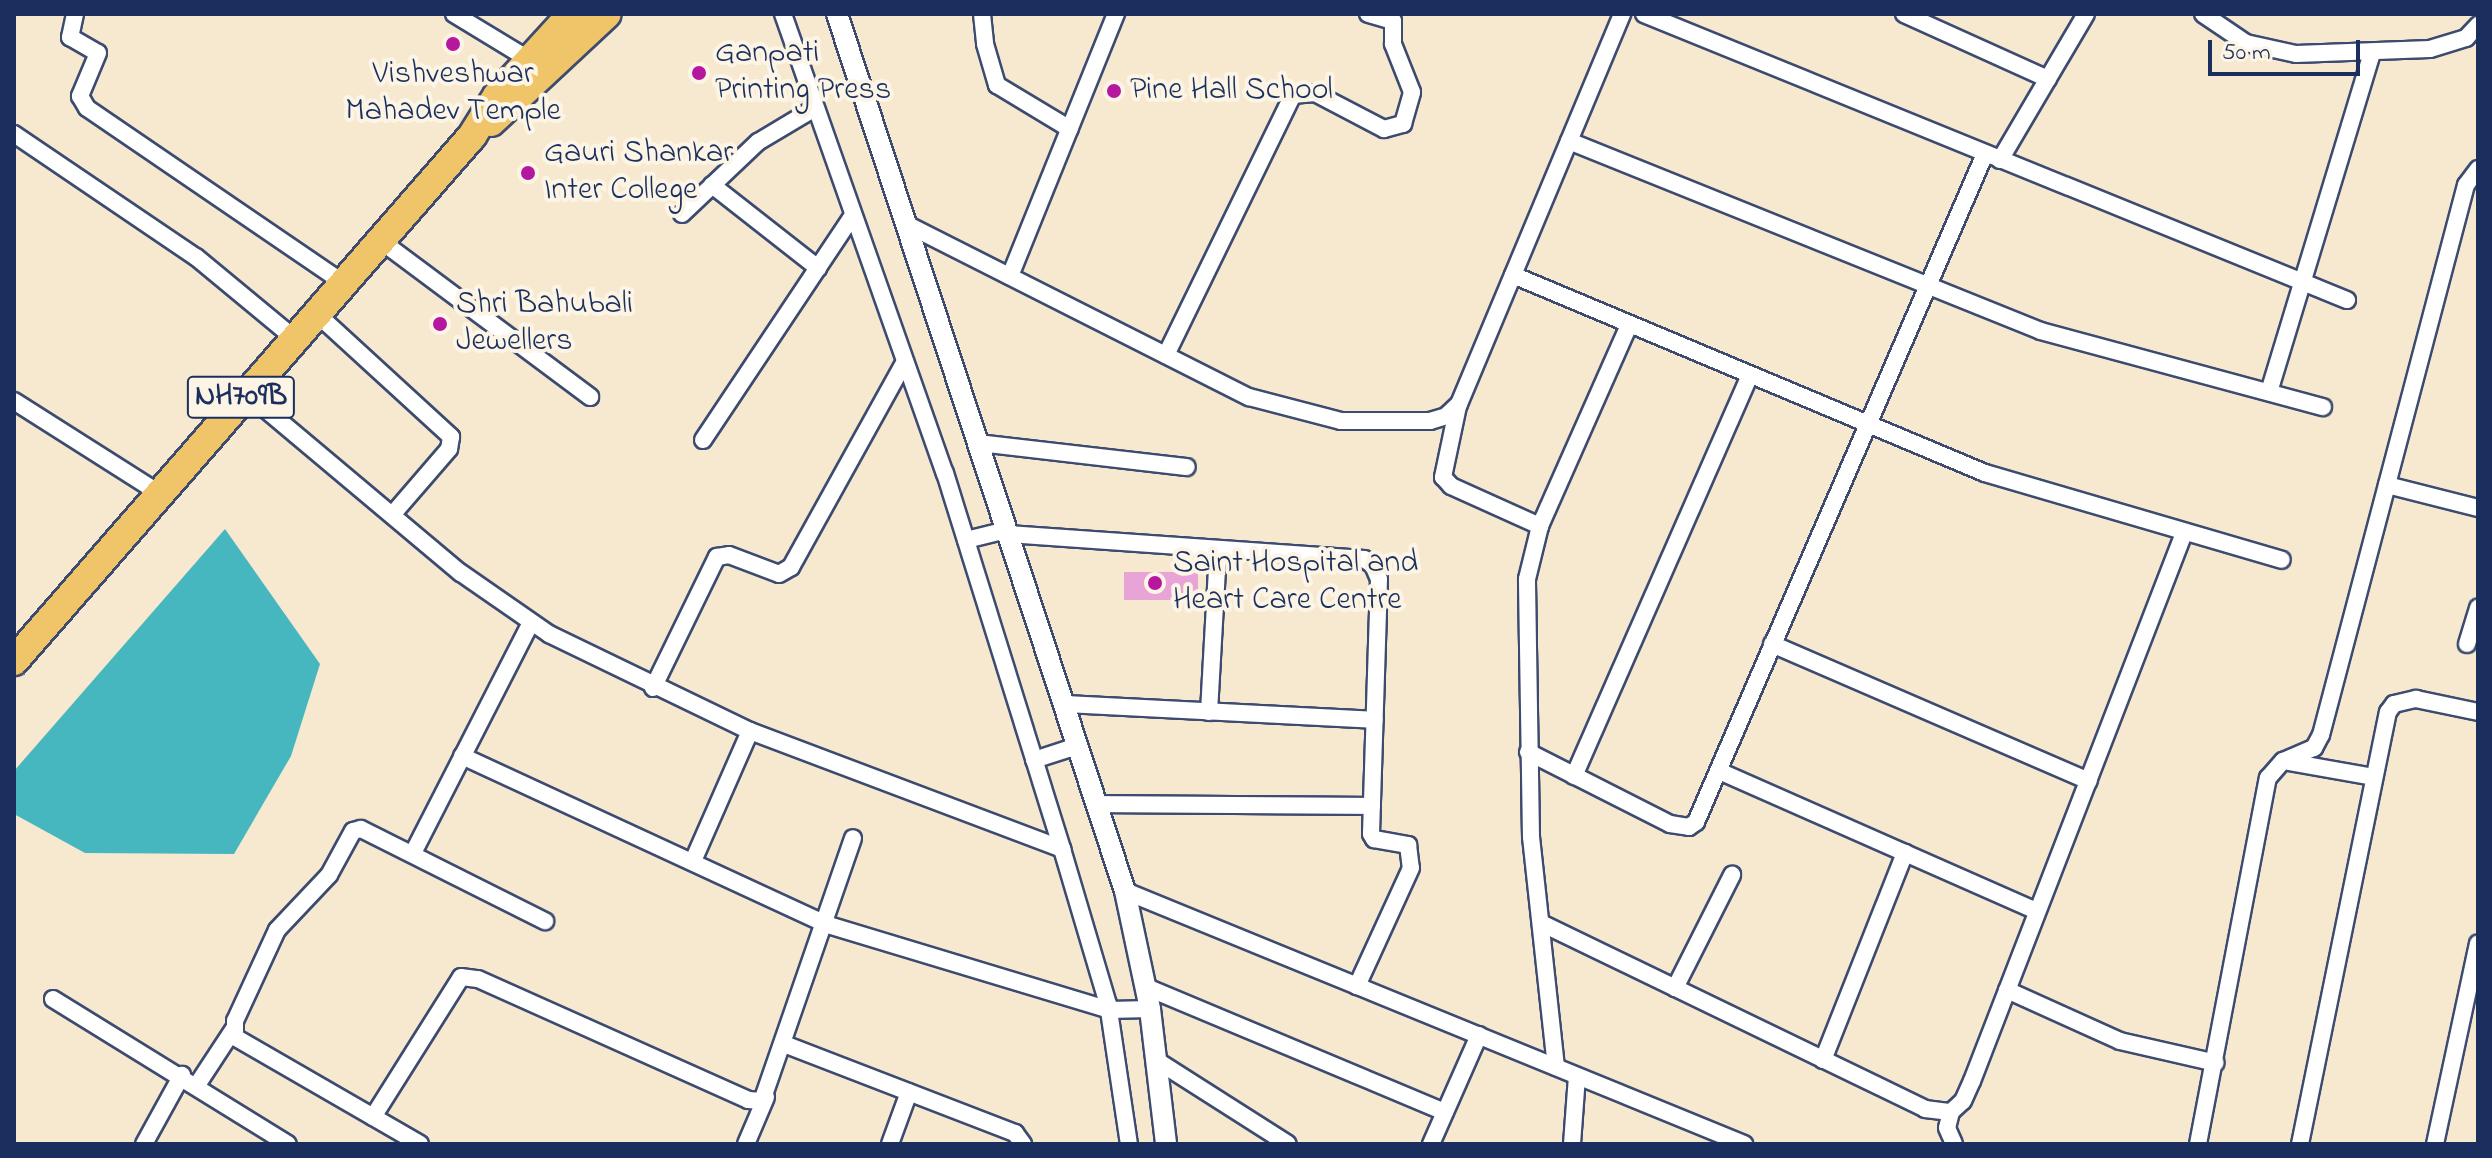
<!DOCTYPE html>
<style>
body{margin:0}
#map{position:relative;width:2492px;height:1158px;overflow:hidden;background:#f7e8d0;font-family:"Indie Flower",sans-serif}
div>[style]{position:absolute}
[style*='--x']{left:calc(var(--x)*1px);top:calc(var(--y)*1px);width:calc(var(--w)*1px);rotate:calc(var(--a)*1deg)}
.water>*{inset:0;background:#46b6bf}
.building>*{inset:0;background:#e8a4d7;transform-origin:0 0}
.roads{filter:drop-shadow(2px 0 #3c4b6f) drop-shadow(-2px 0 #3c4b6f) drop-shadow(0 2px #3c4b6f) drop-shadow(0 -2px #3c4b6f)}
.minor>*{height:16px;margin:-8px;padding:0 8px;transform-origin:8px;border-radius:8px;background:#fff}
.tertiary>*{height:20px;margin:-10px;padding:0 10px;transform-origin:10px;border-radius:10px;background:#fff}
.trunk>*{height:28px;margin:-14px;padding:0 14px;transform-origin:14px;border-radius:14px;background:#f0c469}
.dots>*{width:22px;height:22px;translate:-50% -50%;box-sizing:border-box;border:4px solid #fcf5e5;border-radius:50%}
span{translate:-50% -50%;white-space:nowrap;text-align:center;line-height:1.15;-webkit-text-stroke:8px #fcf5e5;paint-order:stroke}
.shield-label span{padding:2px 6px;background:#fcf5e5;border:2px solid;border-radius:6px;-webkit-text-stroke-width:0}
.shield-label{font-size:30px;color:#1b2f5e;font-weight:700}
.poi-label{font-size:32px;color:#1b2f5e}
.left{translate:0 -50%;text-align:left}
.frame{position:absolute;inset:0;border:16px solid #1b2f5e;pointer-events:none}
.scale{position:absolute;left:2208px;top:40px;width:152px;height:36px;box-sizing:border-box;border:4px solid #1b2f5e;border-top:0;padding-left:10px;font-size:24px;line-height:28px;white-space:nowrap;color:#1b2f5e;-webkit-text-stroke:6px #fcf5e5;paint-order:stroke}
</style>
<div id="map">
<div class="water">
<i style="clip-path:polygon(225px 529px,320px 664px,291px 756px,234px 854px,85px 853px,14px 814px,14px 771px)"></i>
</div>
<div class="building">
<i style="left:1124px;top:572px;width:74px;height:28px"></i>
</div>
<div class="roads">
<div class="minor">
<i style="--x:75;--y:14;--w:24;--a:102"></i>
<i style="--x:70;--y:37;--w:32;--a:30"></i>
<i style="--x:98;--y:53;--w:47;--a:112.7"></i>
<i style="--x:80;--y:96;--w:14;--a:60"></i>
<i style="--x:87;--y:108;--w:311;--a:34.3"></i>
<i style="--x:454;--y:14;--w:87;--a:31.3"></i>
<i style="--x:783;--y:14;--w:487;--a:70.6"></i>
<i style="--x:945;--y:473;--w:394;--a:72.7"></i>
<i style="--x:1062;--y:849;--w:162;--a:73.5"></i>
<i style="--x:1108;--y:1004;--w:142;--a:81.5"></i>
<i style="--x:982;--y:14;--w:30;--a:84"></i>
<i style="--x:985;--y:44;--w:43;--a:73.7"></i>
<i style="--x:997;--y:85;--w:85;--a:31.1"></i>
<i style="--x:1644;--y:14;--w:759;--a:22.14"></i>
<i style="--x:1904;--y:14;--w:158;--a:24.3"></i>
<i style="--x:2203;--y:14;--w:52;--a:34"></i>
<i style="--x:2246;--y:43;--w:51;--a:12.4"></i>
<i style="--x:2296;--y:54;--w:134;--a:-2.1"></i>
<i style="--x:2430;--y:49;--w:38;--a:-17"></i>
<i style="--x:2466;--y:38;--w:18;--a:-47"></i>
<i style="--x:14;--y:134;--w:220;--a:34.1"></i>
<i style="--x:196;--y:257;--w:129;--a:39.6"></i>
<i style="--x:1569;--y:141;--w:509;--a:21.93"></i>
<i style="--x:2041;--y:331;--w:292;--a:15.1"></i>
<i style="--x:2000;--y:160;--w:169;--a:-59.5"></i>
<i style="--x:712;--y:185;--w:135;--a:38.1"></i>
<i style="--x:682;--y:214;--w:105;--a:-43.5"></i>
<i style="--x:758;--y:142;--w:66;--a:-30.8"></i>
<i style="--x:908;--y:225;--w:382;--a:26.8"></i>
<i style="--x:1249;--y:397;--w:95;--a:14.6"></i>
<i style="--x:1341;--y:421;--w:89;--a:0"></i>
<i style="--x:1430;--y:421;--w:17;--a:-17"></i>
<i style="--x:1446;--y:416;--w:18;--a:-43"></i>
<i style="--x:1459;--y:404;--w:423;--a:-67.3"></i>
<i style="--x:381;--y:241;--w:261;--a:36.7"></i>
<i style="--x:1513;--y:275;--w:512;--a:22.76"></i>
<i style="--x:1985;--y:473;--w:309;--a:16.3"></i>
<i style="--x:1010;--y:276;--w:283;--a:-68"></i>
<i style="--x:317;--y:314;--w:182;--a:42.5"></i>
<i style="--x:451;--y:437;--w:12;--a:99"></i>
<i style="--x:449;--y:449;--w:87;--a:130.8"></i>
<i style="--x:1166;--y:355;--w:289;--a:-64"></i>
<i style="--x:1293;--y:95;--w:22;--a:-5"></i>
<i style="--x:1315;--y:93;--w:78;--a:27.6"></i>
<i style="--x:1384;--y:129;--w:20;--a:-15"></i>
<i style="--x:1403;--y:124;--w:33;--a:-74"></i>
<i style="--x:1412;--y:92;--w:52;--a:-111.6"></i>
<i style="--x:1393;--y:44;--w:23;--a:-90"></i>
<i style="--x:1393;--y:21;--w:26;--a:-164"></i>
<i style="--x:245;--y:392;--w:282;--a:40"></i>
<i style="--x:461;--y:573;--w:107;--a:34.7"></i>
<i style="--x:549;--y:634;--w:223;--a:25.8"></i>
<i style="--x:750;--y:731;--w:334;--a:20.7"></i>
<i style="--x:2269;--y:392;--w:355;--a:-73.1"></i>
<i style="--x:14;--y:401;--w:172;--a:32.4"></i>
<i style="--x:1458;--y:406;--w:73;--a:101.9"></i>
<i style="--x:1443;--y:477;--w:12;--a:48"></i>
<i style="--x:1451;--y:486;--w:98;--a:24.2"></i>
<i style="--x:703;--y:440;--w:270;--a:-56.3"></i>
<i style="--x:979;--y:443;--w:209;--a:6.6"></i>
<i style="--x:2387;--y:485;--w:94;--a:14.2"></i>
<i style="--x:1008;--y:534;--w:357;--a:4"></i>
<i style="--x:1364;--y:559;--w:11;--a:34"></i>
<i style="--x:1373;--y:565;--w:15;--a:67"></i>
<i style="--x:1379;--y:579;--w:255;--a:91.8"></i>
<i style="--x:1371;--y:834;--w:6;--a:59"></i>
<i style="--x:1374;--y:839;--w:35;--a:10"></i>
<i style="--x:1408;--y:845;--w:23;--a:83"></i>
<i style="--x:1411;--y:868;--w:130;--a:114.6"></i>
<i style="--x:966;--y:540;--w:42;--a:-13.7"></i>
<i style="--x:1772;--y:644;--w:345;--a:23.4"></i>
<i style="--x:2467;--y:644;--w:38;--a:-73"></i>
<i style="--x:653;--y:688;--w:146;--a:-64"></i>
<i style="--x:717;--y:557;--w:12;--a:-9"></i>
<i style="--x:729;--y:555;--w:53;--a:20.8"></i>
<i style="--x:779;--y:574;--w:14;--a:-30"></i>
<i style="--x:791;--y:567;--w:233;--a:-61"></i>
<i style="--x:1064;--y:704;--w:311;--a:2.9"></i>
<i style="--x:1209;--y:712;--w:163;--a:-86.8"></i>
<i style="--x:1528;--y:752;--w:159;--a:26.9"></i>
<i style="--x:1670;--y:824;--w:19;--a:9"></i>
<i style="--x:1689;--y:827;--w:9;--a:-36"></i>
<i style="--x:1696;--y:822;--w:728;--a:-66.61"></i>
<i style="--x:462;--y:756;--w:400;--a:24.8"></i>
<i style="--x:825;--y:924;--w:297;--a:16.8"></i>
<i style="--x:1109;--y:1010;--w:41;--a:-1.4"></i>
<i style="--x:1034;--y:760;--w:45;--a:-18"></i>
<i style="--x:2289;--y:762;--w:86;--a:10"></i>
<i style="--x:1719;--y:771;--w:347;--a:23.8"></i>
<i style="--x:1574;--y:776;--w:438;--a:-66.3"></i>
<i style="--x:1096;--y:804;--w:276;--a:0.4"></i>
<i style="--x:413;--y:853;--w:259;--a:-62.9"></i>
<i style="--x:693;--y:861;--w:142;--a:-66.3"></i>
<i style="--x:1125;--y:891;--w:669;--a:22.23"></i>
<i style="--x:1541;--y:923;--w:427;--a:25.8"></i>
<i style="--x:1925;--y:1109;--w:26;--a:7"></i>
<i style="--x:1951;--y:1112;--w:16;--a:-43"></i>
<i style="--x:1963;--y:1101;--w:22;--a:-66"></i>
<i style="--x:1972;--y:1081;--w:588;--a:-68.85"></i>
<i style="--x:1146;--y:987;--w:324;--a:22.7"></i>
<i style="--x:1675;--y:988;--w:127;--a:-63.2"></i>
<i style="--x:2007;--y:990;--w:124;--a:24.3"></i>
<i style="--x:2120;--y:1041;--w:98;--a:12.9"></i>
<i style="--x:53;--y:999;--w:276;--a:31.7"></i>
<i style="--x:784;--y:1044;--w:248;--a:21.1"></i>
<i style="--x:1015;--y:1133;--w:14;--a:54"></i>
<i style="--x:1156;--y:1060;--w:156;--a:32.5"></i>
<i style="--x:1823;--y:1060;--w:223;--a:-68.4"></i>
<i style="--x:1556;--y:1067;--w:231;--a:-96.2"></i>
<i style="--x:1531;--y:837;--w:258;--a:-90.9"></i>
<i style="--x:1527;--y:579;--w:55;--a:-76.2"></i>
<i style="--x:1540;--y:526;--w:220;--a:-66.1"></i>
<i style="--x:197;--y:1085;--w:66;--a:-56.8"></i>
<i style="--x:1951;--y:1112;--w:16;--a:104"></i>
<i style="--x:1947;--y:1128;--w:17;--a:66"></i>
<i style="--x:373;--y:1117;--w:165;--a:-57.8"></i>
<i style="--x:461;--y:977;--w:17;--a:7"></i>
<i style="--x:478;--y:979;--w:296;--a:24.1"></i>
<i style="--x:748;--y:1100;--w:14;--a:4"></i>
<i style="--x:762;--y:1101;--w:278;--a:-70.9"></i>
<i style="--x:144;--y:1144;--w:79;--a:-61.2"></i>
<i style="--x:420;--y:1144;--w:214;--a:-150"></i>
<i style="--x:235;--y:1037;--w:16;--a:-90"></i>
<i style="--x:235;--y:1021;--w:100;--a:-65.2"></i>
<i style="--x:277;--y:930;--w:76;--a:-46.6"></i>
<i style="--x:329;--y:875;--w:50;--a:-61.4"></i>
<i style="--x:353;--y:831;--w:8;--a:-14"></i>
<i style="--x:361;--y:829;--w:206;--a:26.6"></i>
<i style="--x:746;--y:1144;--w:51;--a:-66.9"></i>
<i style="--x:890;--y:1144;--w:55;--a:-69.9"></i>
<i style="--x:1431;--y:1144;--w:119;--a:-66.2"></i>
<i style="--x:1572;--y:1144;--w:68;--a:-85.8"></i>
<i style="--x:2198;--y:1144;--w:373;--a:-79.2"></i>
<i style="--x:2268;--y:778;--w:23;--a:-49"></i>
<i style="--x:2283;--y:761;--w:34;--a:-23"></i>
<i style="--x:2314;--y:748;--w:15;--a:-62"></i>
<i style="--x:2321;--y:735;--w:569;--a:-75.23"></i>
<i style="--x:2466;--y:185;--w:20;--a:-53"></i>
<i style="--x:2300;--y:1144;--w:441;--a:-78.5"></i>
<i style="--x:2388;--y:712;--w:10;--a:-53"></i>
<i style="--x:2394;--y:704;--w:23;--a:-13"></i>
<i style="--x:2416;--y:699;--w:63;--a:11.8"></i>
<i style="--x:2435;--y:1144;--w:205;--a:-77.9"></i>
</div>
<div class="tertiary">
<i style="--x:837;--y:14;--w:923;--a:71.82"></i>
<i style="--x:1125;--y:891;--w:121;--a:78"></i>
<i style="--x:1150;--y:1009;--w:136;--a:83.2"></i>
</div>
<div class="trunk">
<i style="--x:491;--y:122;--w:158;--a:-43"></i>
<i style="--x:14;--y:661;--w:697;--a:-48.9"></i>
<i style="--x:472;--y:136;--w:47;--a:-58"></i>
<i style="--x:497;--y:96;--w:111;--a:-47.6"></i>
</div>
</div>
<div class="dots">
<i style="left:453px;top:44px;background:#b5179e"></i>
<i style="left:699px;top:73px;background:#b5179e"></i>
<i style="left:1114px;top:91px;background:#b5179e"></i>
<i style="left:528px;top:173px;background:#b5179e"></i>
<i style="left:440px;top:324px;background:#b5179e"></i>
<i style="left:1155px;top:583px;background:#b5179e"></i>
</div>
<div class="shield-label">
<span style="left:241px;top:397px">NH709B</span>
</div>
<div class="poi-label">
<span class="left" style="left:715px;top:73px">Ganpati<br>Printing Press</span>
<span style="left:453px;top:94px">Vishveshwar<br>Mahadev Temple</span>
<span class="left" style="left:1130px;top:91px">Pine Hall School</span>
<span class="left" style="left:544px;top:173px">Gauri Shankar<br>Inter College</span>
<span class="left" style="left:456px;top:324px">Shri Bahubali<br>Jewellers</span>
<span class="left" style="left:1173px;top:583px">Saint Hospital and<br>Heart Care Centre</span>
</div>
<div class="frame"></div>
<div class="scale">50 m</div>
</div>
